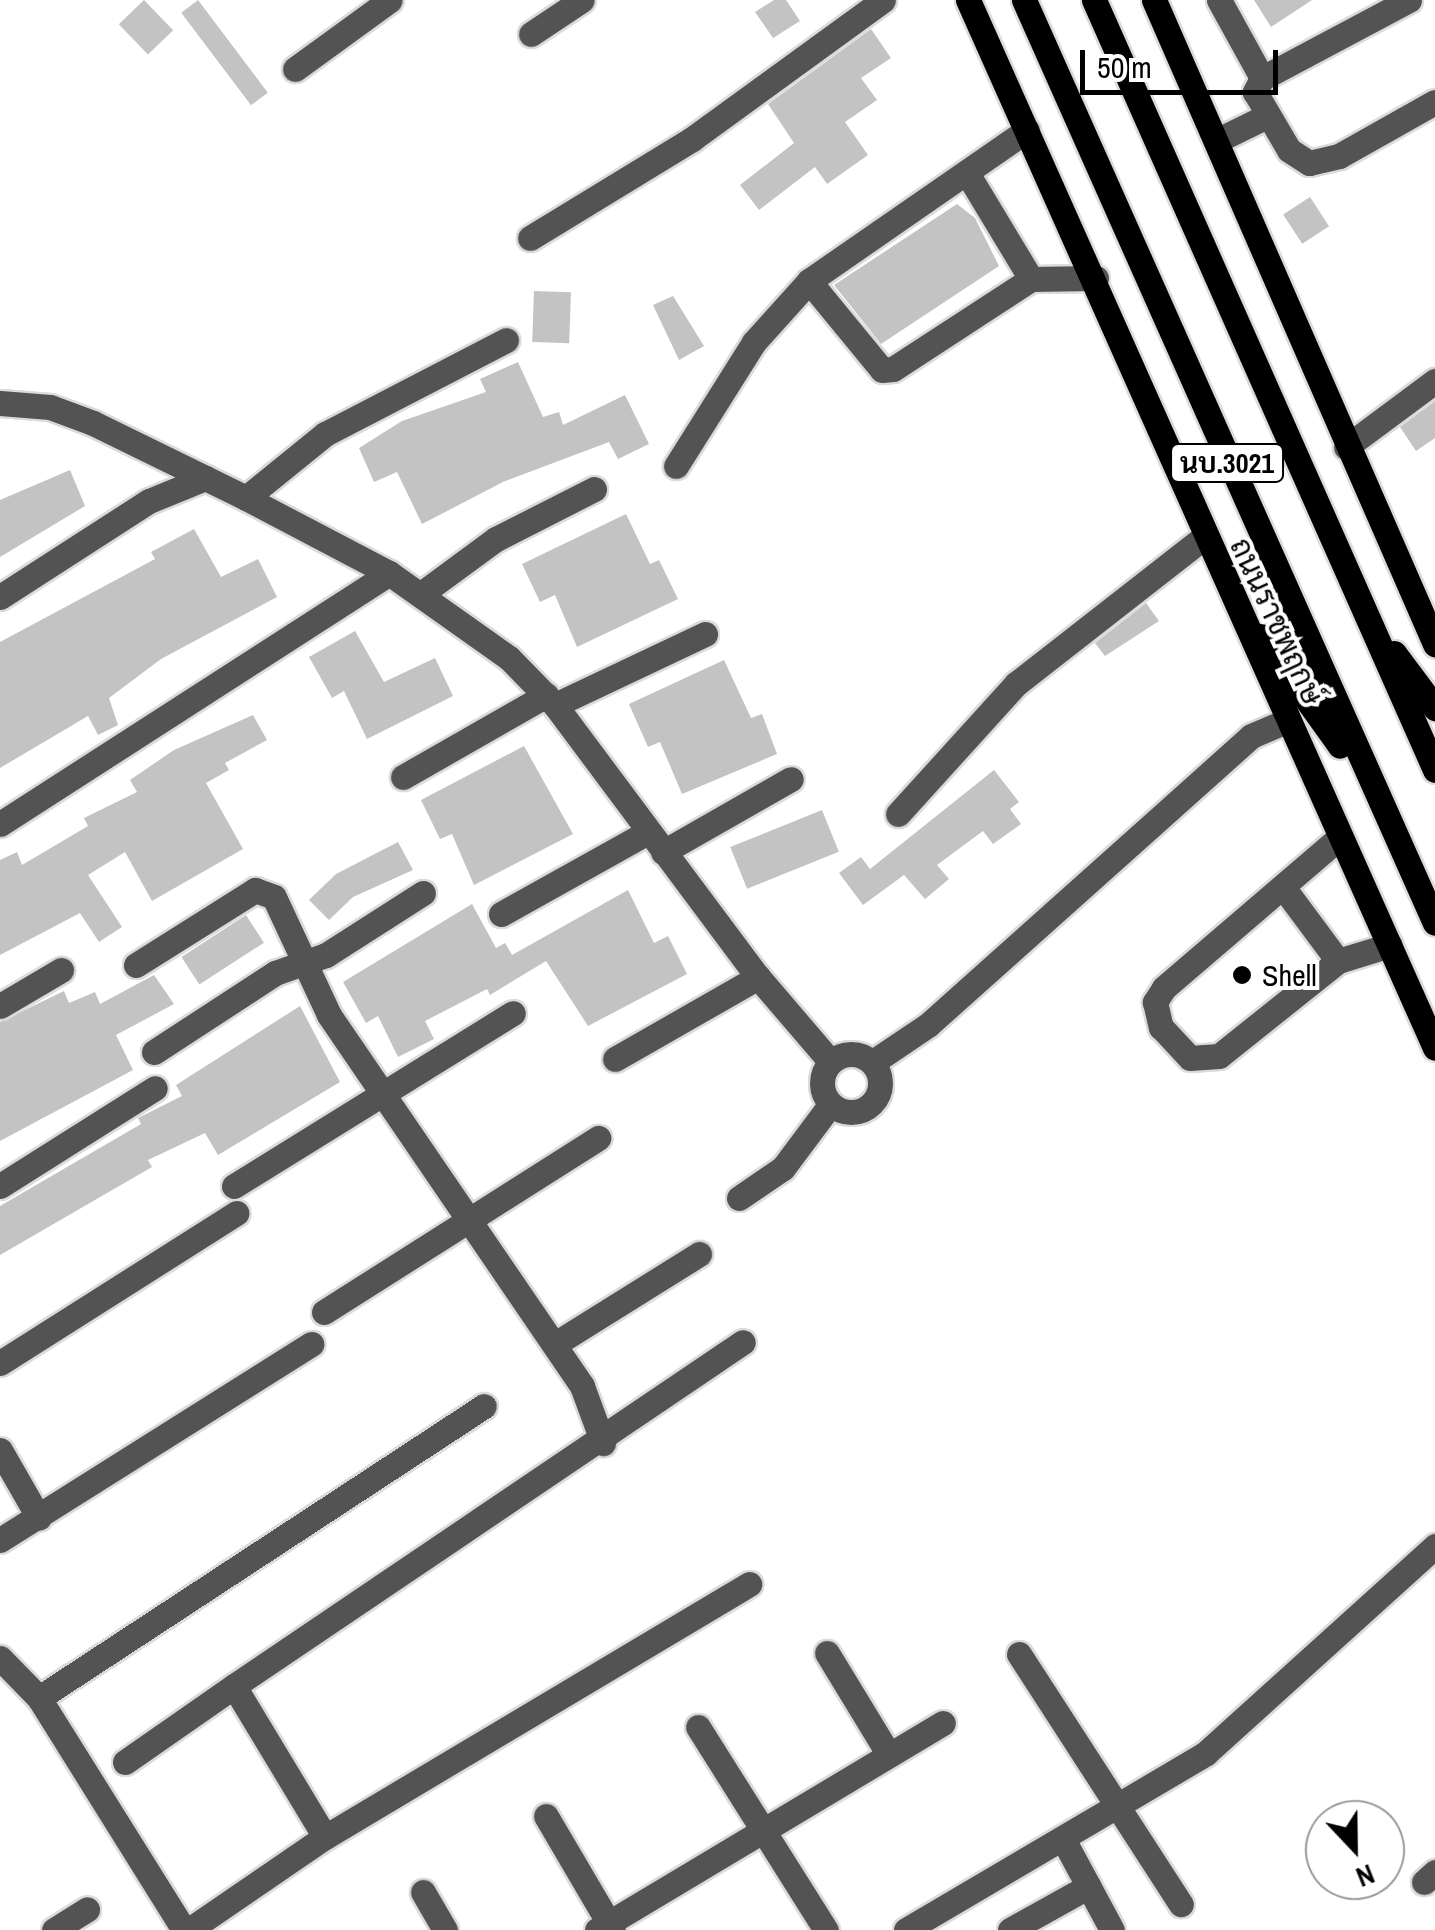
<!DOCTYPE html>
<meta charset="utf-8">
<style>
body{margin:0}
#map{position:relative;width:1435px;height:1930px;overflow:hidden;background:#fff;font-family:"Archivo Narrow",Sarabun,sans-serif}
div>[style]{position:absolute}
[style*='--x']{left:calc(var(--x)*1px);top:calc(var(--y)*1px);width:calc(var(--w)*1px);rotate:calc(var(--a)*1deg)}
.building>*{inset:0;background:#c3c3c3;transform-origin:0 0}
.roads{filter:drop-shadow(2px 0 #dbdbdb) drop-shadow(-2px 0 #dbdbdb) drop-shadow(0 2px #dbdbdb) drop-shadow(0 -2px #dbdbdb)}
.minor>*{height:25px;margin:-12.5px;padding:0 12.5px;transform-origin:12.5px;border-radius:12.5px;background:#535353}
.minor>.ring{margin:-12.5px;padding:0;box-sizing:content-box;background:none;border:25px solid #535353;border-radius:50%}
.major>*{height:25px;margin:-12.5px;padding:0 12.5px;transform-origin:12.5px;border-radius:12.5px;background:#000}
.dots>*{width:28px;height:28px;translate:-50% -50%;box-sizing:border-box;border:5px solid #fff;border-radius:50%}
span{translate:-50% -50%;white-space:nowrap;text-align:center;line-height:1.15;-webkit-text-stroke:8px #fff;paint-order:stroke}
.shield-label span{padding:2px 8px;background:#fff;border:2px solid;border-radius:8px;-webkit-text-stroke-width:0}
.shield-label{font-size:28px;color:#000;font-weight:700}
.street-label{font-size:30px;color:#000}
.poi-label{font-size:30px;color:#000}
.left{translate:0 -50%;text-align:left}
.north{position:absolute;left:1305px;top:1800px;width:100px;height:100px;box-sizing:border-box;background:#fff;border:2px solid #999;border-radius:50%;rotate:158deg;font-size:28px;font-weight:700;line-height:40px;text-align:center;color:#000}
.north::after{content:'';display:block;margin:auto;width:35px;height:45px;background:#000;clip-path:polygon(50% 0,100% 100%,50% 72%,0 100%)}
.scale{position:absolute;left:1080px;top:50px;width:198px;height:45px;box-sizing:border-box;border:5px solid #000;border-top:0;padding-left:12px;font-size:30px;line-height:35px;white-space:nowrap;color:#000;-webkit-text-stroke:8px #fff;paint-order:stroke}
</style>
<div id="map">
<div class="building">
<i style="left:144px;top:0;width:42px;height:35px;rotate:46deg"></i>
<i style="left:198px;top:0;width:116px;height:21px;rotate:53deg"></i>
<i style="clip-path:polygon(774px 0,786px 0,800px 21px,773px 38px,755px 12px)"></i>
<i style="clip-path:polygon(1254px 0,1312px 0,1271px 27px)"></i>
<i style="clip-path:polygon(871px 29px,891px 58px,861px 78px,877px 100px,845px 122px,868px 155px,827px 184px,815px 167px,759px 210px,740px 185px,794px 143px,768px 104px)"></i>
<i style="left:1310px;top:197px;width:35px;height:32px;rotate:57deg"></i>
<i style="clip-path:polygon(957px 204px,975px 218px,999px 266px,881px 344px,834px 285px)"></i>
<i style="left:534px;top:291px;width:37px;height:51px;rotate:2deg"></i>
<i style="clip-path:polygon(673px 296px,704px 346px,679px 360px,653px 305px)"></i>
<i style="clip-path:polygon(518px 362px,543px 417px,559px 412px,563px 425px,625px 395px,649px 444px,618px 459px,609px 442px,503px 482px,422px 524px,397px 472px,374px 482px,359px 448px,402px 421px,486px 392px,480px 379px)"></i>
<i style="clip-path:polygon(1435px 401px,1435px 438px,1416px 451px,1400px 427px)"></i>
<i style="clip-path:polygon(70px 470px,85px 506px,0 557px,0 500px)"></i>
<i style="clip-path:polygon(626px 514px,650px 564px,659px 560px,678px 599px,577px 647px,555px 595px,540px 602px,522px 564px)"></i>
<i style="clip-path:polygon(194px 529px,221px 577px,258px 559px,277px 597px,161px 659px,109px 698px,118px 725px,98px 735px,88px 716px,0 768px,0 642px,155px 559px,151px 552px)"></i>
<i style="clip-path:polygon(1146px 603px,1159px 621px,1105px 656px,1095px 643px)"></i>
<i style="clip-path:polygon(355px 631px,384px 682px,435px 658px,453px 696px,367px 739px,344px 691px,332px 698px,309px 657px)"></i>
<i style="clip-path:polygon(724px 660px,751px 718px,762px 714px,777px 754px,682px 794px,660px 742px,648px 747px,629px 704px)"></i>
<i style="clip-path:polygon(253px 715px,267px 740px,225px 763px,229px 770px,206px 783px,243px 849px,152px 901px,125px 852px,88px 875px,122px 927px,99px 942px,80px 913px,0 955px,0 860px,17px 852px,22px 865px,88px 826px,84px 818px,137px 792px,130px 780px,174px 750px)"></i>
<i style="clip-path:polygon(524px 746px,573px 834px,474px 885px,452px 834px,440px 839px,421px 800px)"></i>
<i style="clip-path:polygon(994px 770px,1019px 802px,1010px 809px,1021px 824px,993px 844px,983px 831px,937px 865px,949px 879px,925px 899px,904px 875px,863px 905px,839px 873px,861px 857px,870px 869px)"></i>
<i style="left:822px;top:810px;width:45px;height:99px;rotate:68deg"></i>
<i style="clip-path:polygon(398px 842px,413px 870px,353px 897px,329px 920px,309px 900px,336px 874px)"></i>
<i style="clip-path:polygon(628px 890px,654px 943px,668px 936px,687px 974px,588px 1026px,546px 961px,490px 995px,487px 989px,425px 1021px,434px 1039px,398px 1057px,378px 1016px,366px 1023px,343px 982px,472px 904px,496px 948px,505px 943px,512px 955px)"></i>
<i style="left:246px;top:915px;width:33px;height:77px;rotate:57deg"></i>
<i style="clip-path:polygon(154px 975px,174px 1004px,116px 1035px,133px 1070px,0 1141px,0 1022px,64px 991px,69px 1003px,95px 992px,100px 1004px)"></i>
<i style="clip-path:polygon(300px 1006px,340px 1082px,218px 1155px,205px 1133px,148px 1160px,152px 1167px,0 1255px,0 1206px,141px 1124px,138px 1118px,182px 1096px,176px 1085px)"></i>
</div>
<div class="roads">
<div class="minor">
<i style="--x:1219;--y:0;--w:89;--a:61.1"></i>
<i style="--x:1409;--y:0;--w:166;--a:152"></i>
<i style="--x:1262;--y:78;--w:16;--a:117"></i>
<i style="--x:1255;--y:92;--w:67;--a:59.6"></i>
<i style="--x:1289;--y:150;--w:24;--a:33"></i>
<i style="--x:1309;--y:163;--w:31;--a:-13"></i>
<i style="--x:1339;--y:156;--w:110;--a:-29.4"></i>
<i style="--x:531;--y:34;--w:61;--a:-33.7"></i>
<i style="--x:295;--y:69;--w:117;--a:-36"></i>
<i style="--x:1218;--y:140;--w:55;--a:-26.1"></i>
<i style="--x:967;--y:173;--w:124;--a:58.9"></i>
<i style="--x:530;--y:238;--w:190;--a:-31.4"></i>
<i style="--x:692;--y:139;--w:236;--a:-36"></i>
<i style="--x:809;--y:281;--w:115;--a:50.6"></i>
<i style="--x:882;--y:370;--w:11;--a:-5"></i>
<i style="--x:893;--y:369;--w:165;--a:-33.1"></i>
<i style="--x:1031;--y:279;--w:65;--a:-0.9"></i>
<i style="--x:0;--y:403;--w:50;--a:4.6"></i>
<i style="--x:50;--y:407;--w:46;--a:20.4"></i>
<i style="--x:93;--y:423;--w:170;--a:26.1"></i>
<i style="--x:246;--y:498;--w:161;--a:27.7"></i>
<i style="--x:389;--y:573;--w:147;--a:35.3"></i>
<i style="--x:509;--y:658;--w:66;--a:45.6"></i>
<i style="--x:555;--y:705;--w:339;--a:53.3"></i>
<i style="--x:758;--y:977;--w:111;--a:49.4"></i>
<i style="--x:1346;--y:447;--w:111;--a:-36.6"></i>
<i style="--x:676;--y:466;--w:146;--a:-57.8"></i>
<i style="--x:754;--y:342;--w:82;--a:-48"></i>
<i style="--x:809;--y:281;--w:265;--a:-34.7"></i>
<i style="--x:246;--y:498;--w:102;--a:-39"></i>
<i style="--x:325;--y:434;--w:204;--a:-27.4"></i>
<i style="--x:421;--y:594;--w:93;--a:-36.3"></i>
<i style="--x:496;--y:539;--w:110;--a:-27"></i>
<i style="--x:0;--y:597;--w:177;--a:-32.8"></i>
<i style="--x:149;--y:501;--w:61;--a:-22.3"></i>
<i style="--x:555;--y:705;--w:166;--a:-25.3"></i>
<i style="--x:403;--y:777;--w:165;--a:-29.8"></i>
<i style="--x:898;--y:814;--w:176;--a:-47.8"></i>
<i style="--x:1016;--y:684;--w:237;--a:-38"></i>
<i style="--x:0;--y:824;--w:463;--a:-32.8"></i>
<i style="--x:1340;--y:837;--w:232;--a:139.4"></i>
<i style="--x:1164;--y:988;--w:17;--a:123"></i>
<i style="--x:1155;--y:1002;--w:26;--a:77"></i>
<i style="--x:1161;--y:1027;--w:42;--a:46.9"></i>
<i style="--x:1190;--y:1058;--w:29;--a:-4"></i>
<i style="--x:1219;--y:1056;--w:152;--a:-38.6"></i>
<i style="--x:1338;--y:961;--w:54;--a:-17.1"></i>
<i style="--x:663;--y:852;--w:147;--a:-29.7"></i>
<i style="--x:1283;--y:887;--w:92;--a:53.4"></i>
<i style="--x:501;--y:914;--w:168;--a:-29.2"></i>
<i style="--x:136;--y:965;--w:141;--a:-32.2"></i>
<i style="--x:255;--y:890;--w:20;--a:20"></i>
<i style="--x:274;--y:897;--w:130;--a:65"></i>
<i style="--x:329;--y:1015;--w:449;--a:55.7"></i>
<i style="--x:582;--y:1386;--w:61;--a:69.8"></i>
<i style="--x:0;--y:1006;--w:71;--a:-30.5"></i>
<i style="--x:154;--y:1052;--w:145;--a:-33.1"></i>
<i style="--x:275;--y:973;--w:54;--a:-19.4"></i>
<i style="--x:326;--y:955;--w:115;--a:-32.6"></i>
<i class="ring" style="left:822px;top:1054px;width:33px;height:33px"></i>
<i style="--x:615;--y:1059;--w:165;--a:-29.8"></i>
<i style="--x:873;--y:1062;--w:66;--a:-33.9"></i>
<i style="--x:928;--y:1025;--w:433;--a:-41.8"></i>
<i style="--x:1251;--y:736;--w:39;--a:-23"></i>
<i style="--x:0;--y:1186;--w:183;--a:-32.3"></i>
<i style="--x:234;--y:1186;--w:328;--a:-31.8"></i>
<i style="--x:739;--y:1198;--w:53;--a:-34.3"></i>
<i style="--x:783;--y:1168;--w:79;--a:-53.3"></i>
<i style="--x:324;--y:1312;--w:325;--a:-32.4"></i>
<i style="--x:555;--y:1344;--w:170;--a:-32"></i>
<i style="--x:0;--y:1363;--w:280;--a:-32.4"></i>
<i style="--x:0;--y:1450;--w:78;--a:60.2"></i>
<i style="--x:0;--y:1540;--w:368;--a:-32.2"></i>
<i style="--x:827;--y:1653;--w:119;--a:58.7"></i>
<i style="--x:1019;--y:1654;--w:298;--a:57.1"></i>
<i style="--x:0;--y:1658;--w:56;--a:45.7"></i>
<i style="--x:39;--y:1698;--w:274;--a:58"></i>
<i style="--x:39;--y:1698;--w:532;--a:-33.27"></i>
<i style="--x:698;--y:1727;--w:240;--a:57.8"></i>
<i style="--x:125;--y:1762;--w:133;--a:-34.9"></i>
<i style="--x:546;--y:1816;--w:132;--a:59.6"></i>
<i style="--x:325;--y:1837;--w:176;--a:-121.1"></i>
<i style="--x:234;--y:1686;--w:614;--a:-34.05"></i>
<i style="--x:1063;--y:1839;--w:103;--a:61.7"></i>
<i style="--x:1424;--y:1882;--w:15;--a:-42"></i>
<i style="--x:423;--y:1892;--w:44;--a:59.9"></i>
<i style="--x:54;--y:1930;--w:39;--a:-32"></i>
<i style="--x:189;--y:1930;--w:165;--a:-34.4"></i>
<i style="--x:325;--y:1837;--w:494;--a:-30.8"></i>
<i style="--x:597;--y:1930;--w:403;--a:-30.9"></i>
<i style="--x:906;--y:1930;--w:348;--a:-30.5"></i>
<i style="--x:1206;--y:1753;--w:309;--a:-42.1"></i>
<i style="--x:1010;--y:1930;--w:90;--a:-29.1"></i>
</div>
<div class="major">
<i style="--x:968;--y:0;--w:1147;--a:65.98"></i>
<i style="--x:1024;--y:0;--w:1010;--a:66"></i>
<i style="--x:1094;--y:0;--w:842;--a:66.11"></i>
<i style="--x:1154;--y:0;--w:703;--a:66.43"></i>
<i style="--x:1261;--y:636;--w:135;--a:54.3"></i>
<i style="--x:1394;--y:653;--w:69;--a:53.3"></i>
</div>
</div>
<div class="dots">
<i style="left:1242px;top:975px;background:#000"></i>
</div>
<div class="shield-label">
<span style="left:1227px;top:463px">นบ.3021</span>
</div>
<div class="street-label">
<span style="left:1277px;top:621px;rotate:65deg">ถนนราชพฤกษ์</span>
</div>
<div class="poi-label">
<span class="left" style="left:1262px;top:975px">Shell</span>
</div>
<div class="north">N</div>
<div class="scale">50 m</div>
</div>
